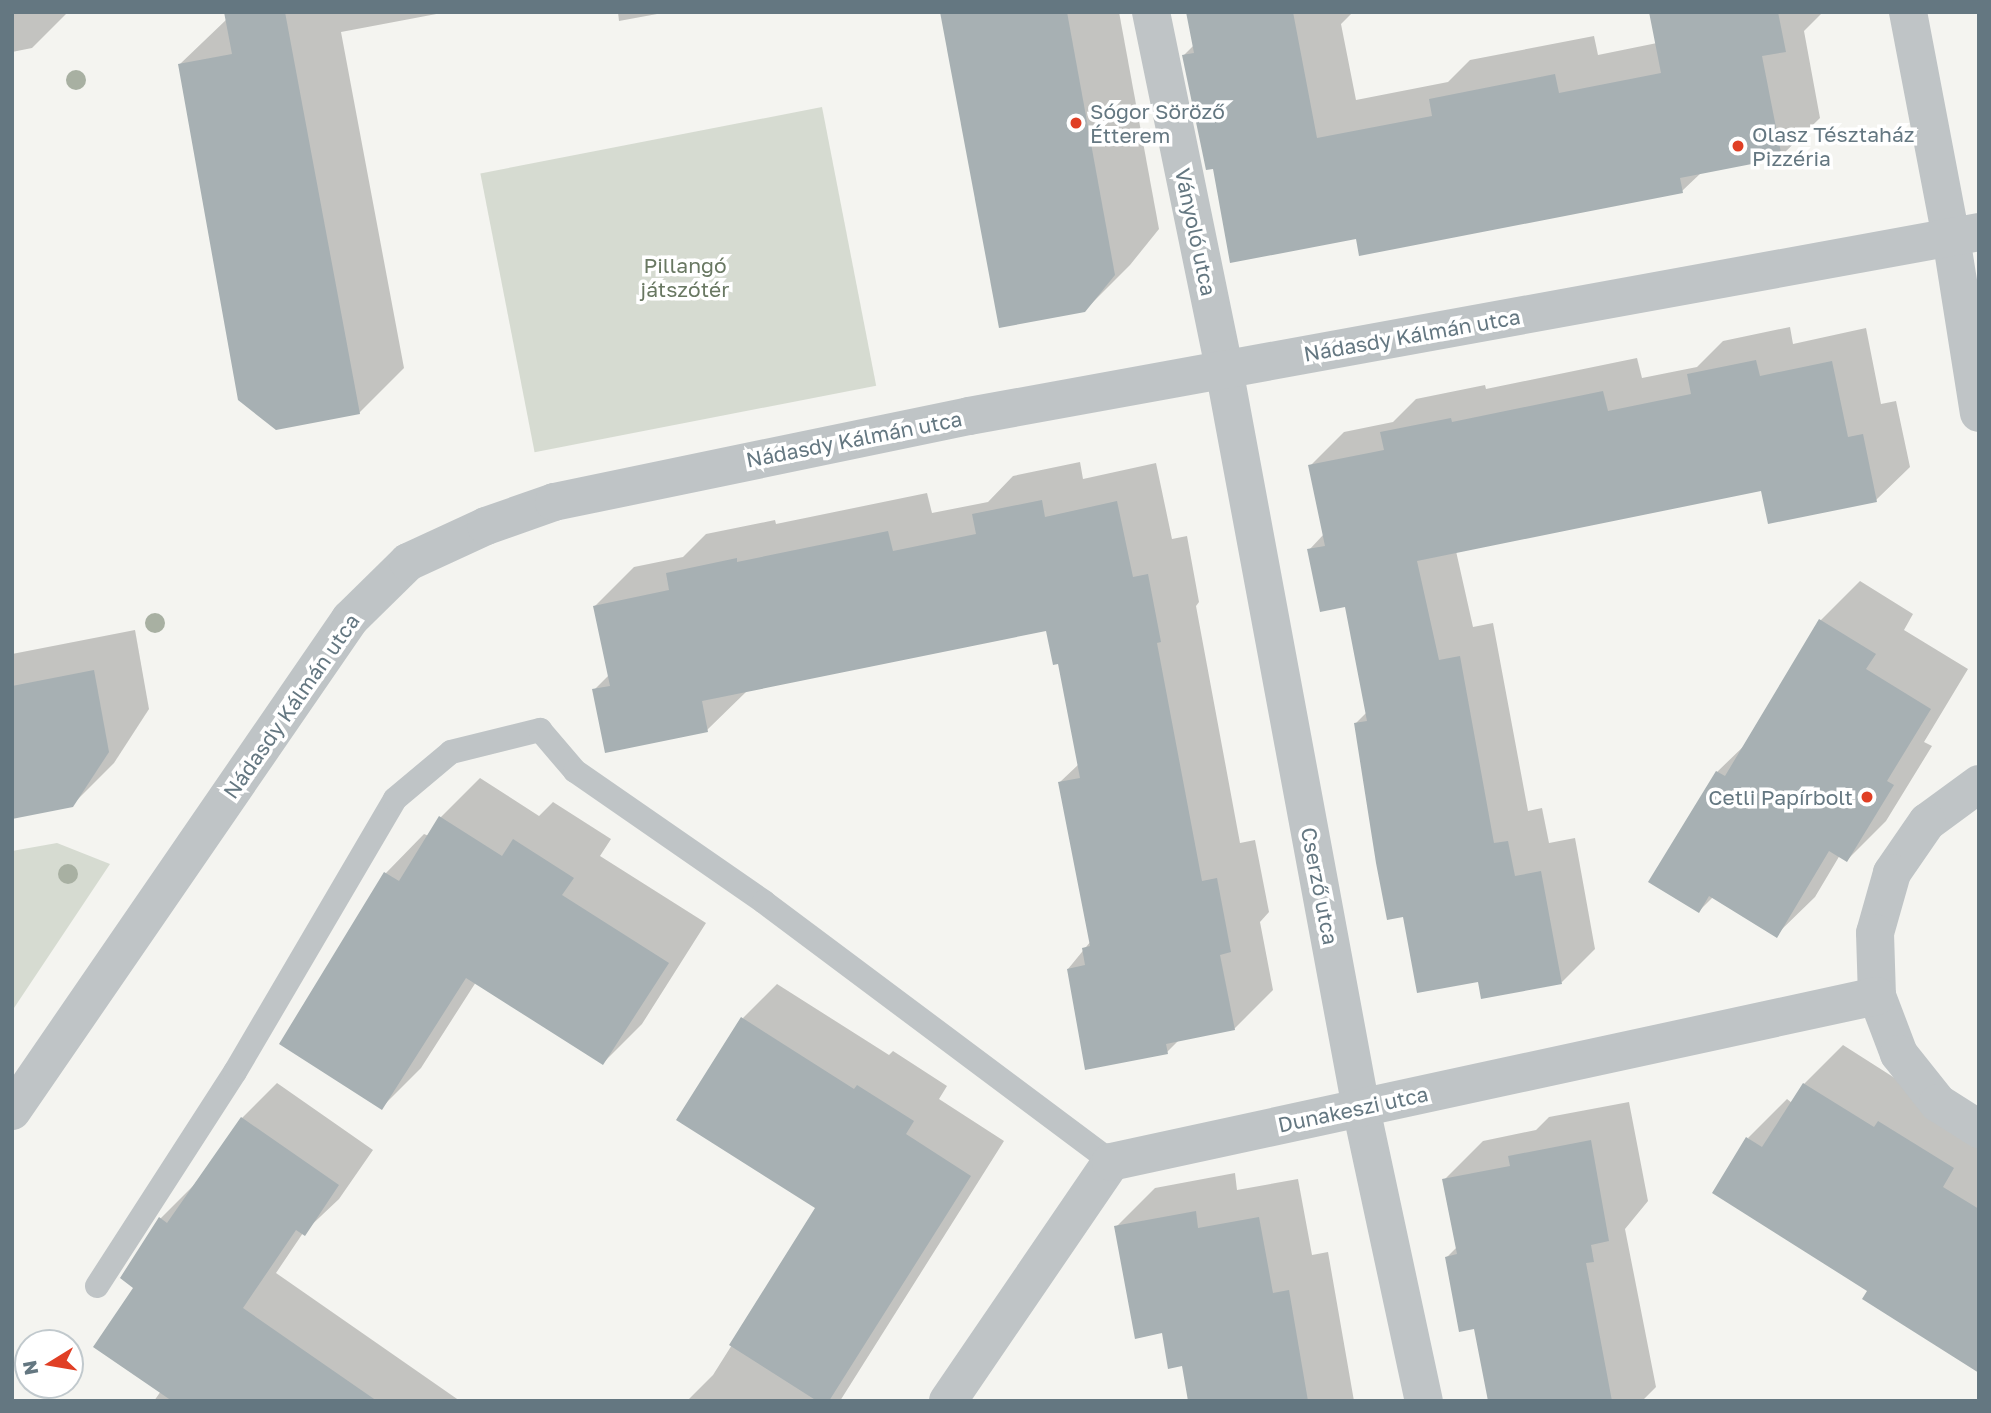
<!DOCTYPE html>
<meta charset="utf-8">
<style>
body{margin:0}
#map{position:relative;width:1991px;height:1413px;overflow:hidden;background:#f4f4f0;font-family:"Golos Text",sans-serif}
div>[style]{position:absolute}
[style*='--x']{left:calc(var(--x)*1px);top:calc(var(--y)*1px);width:calc(var(--w)*1px);rotate:calc(var(--a)*1deg)}
.green>*{inset:0;background:#d6dbd1;transform-origin:0 0}
.shadow>*{inset:0;background:#0003}
.building>*{inset:0;background:#a7b0b3}
.service>*{height:24px;margin:-12px;padding:0 12px;transform-origin:12px;border-radius:12px;background:#bfc4c6}
.minor>*{height:38px;margin:-19px;padding:0 19px;transform-origin:19px;border-radius:19px;background:#bfc4c6}
.trees>*{width:20px;height:20px;margin:-10px;border-radius:50%;background:#a8b0a2}
.dots>*{width:19px;height:19px;translate:-50% -50%;box-sizing:border-box;border:4px solid #fff;border-radius:50%}
span{translate:-50% -50%;white-space:nowrap;text-align:center;line-height:1.15;-webkit-text-stroke:7px #fff;paint-order:stroke}
.poi-label{font-size:21px;color:#647781}
.left{translate:0 -50%;text-align:left}
.right{translate:-100% -50%;text-align:right}
.street-label{font-size:21px;color:#647781}
.park-label{font-size:21px;color:#697862}
.frame{position:absolute;inset:0;border:14px solid #647781;pointer-events:none}
.north{position:absolute;left:14px;top:1329px;width:70px;height:70px;box-sizing:border-box;background:#fff;border:2px solid #c1c9cd;border-radius:50%;rotate:259deg;font-size:19px;font-weight:700;line-height:28px;text-align:center;color:#647781}
.north::after{content:'';display:block;margin:auto;width:24px;height:32px;background:#e03f25;clip-path:polygon(50% 0,100% 100%,50% 72%,0 100%)}
</style>
<div id="map">
<div class="green">
<i style="left:822px;top:107px;width:284px;height:348px;rotate:79deg"></i>
<i style="clip-path:polygon(57px 843px,110px 864px,12px 1011px,12px 851px)"></i>
</div>
<div class="shadow">
<i style="clip-path:polygon(12px 12px,68px 12px,32px 48px,12px 52px)"></i>
<i style="clip-path:polygon(226px 12px,447px 12px,341px 32px,404px 368px,359px 413px,180px 64px,227px 19px)"></i>
<i style="clip-path:polygon(618px 12px,668px 12px,619px 21px)"></i>
<i style="clip-path:polygon(942px 12px,1119px 12px,1159px 229px,1130px 265px,1085px 310px)"></i>
<i style="clip-path:polygon(1188px 12px,1353px 12px,1341px 24px,1356px 100px,1448px 82px,1470px 60px,1594px 36px,1598px 55px,1657px 43px,1651px 12px,1823px 12px,1804px 31px,1820px 118px,1781px 156px,1702px 172px,1682px 191px,1357px 237px,1214px 167px,1184px 55px,1194px 45px)"></i>
<i style="clip-path:polygon(1790px 327px,1793px 344px,1866px 328px,1881px 404px,1896px 401px,1910px 467px,1876px 500px,1763px 489px,1456px 551px,1473px 627px,1493px 623px,1528px 811px,1542px 808px,1549px 843px,1575px 838px,1595px 949px,1562px 982px,1404px 915px,1355px 724px,1367px 712px,1346px 605px,1309px 550px,1324px 534px,1310px 466px,1344px 432px,1393px 422px,1416px 399px,1485px 385px,1486px 389px,1637px 358px,1642px 378px,1697px 367px,1723px 341px)"></i>
<i style="clip-path:polygon(1080px 462px,1083px 479px,1156px 463px,1172px 539px,1187px 536px,1199px 602px,1196px 606px,1240px 843px,1255px 840px,1269px 912px,1260px 922px,1273px 990px,1234px 1029px,1180px 1039px,1167px 1052px,1068px 969px,1091px 941px,1060px 782px,1079px 764px,1059px 662px,1047px 629px,747px 691px,707px 730px,594px 690px,609px 675px,595px 606px,634px 567px,683px 557px,706px 534px,775px 520px,776px 524px,927px 493px,932px 513px,988px 502px,1013px 476px)"></i>
<i style="clip-path:polygon(1860px 581px,1913px 614px,1904px 630px,1968px 669px,1924px 742px,1932px 746px,1886px 821px,1847px 860px,1840px 855px,1815px 897px,1776px 935px,1713px 897px,1699px 911px,1717px 772px,1747px 743px,1821px 620px)"></i>
<i style="clip-path:polygon(135px 630px,149px 709px,114px 763px,72px 805px,12px 817px,12px 654px)"></i>
<i style="clip-path:polygon(480px 778px,539px 816px,553px 802px,611px 839px,600px 856px,706px 923px,642px 1024px,603px 1063px,476px 982px,421px 1068px,382px 1107px,281px 1043px,386px 873px,424px 834px,429px 836px,441px 817px)"></i>
<i style="clip-path:polygon(777px 984px,889px 1055px,893px 1051px,947px 1086px,939px 1099px,1004px 1141px,840px 1401px,687px 1401px,713px 1375px,818px 1208px,743px 1018px)"></i>
<i style="clip-path:polygon(1843px 1045px,1912px 1089px,1979px 1121px,1979px 1359px,1870px 1290px,1748px 1138px,1787px 1099px,1792px 1103px,1804px 1084px)"></i>
<i style="clip-path:polygon(277px 1083px,373px 1150px,339px 1199px,303px 1233px,276px 1273px,460px 1401px,154px 1401px,161px 1391px,136px 1287px,160px 1219px,195px 1184px,242px 1118px)"></i>
<i style="clip-path:polygon(1629px 1102px,1648px 1201px,1625px 1229px,1656px 1387px,1642px 1401px,1490px 1401px,1476px 1327px,1447px 1257px,1457px 1247px,1444px 1180px,1483px 1141px,1536px 1130px,1549px 1117px)"></i>
<i style="clip-path:polygon(1235px 1173px,1237px 1190px,1298px 1179px,1312px 1255px,1328px 1252px,1354px 1401px,1190px 1401px,1183px 1364px,1163px 1331px,1116px 1227px,1155px 1188px)"></i>
</div>
<div class="building">
<i style="clip-path:polygon(224px 12px,285px 12px,360px 414px,276px 430px,238px 400px,178px 64px,232px 54px)"></i>
<i style="clip-path:polygon(940px 12px,1067px 12px,1115px 275px,1085px 312px,999px 328px)"></i>
<i style="clip-path:polygon(1186px 12px,1293px 12px,1317px 138px,1432px 116px,1429px 99px,1555px 74px,1559px 93px,1661px 73px,1649px 12px,1778px 12px,1786px 52px,1762px 56px,1782px 158px,1680px 178px,1683px 193px,1359px 256px,1356px 239px,1230px 263px,1213px 169px,1206px 170px,1182px 55px,1194px 53px)"></i>
<i style="clip-path:polygon(1756px 360px,1760px 376px,1832px 361px,1848px 437px,1863px 434px,1877px 502px,1768px 524px,1761px 491px,1417px 561px,1439px 660px,1460px 656px,1494px 843px,1508px 841px,1515px 876px,1541px 871px,1562px 984px,1481px 999px,1478px 982px,1417px 993px,1403px 917px,1387px 920px,1376px 863px,1354px 723px,1367px 721px,1345px 607px,1320px 612px,1307px 549px,1325px 546px,1308px 465px,1384px 450px,1380px 432px,1451px 418px,1452px 422px,1603px 391px,1608px 411px,1691px 394px,1687px 374px)"></i>
<i style="clip-path:polygon(1042px 500px,1045px 517px,1117px 501px,1133px 577px,1148px 574px,1161px 642px,1157px 643px,1202px 881px,1217px 878px,1231px 952px,1220px 955px,1235px 1030px,1166px 1044px,1168px 1054px,1085px 1070px,1067px 969px,1085px 965px,1082px 948px,1090px 946px,1058px 782px,1080px 778px,1058px 664px,1053px 665px,1046px 631px,702px 701px,708px 732px,605px 753px,592px 689px,610px 686px,593px 606px,669px 590px,666px 573px,737px 558px,737px 562px,888px 531px,893px 551px,976px 534px,972px 514px)"></i>
<i style="clip-path:polygon(1819px 619px,1876px 654px,1866px 669px,1931px 709px,1887px 781px,1894px 785px,1847px 862px,1829px 851px,1777px 938px,1709px 896px,1699px 913px,1648px 882px,1716px 771px,1725px 776px)"></i>
<i style="clip-path:polygon(94px 670px,109px 752px,73px 807px,12px 819px,12px 686px)"></i>
<i style="clip-path:polygon(439px 816px,502px 856px,513px 839px,574px 878px,562px 895px,669px 963px,603px 1065px,466px 978px,382px 1110px,279px 1044px,384px 872px,399px 881px)"></i>
<i style="clip-path:polygon(741px 1017px,854px 1089px,857px 1085px,914px 1121px,906px 1134px,971px 1176px,829px 1401px,817px 1401px,729px 1345px,815px 1208px,676px 1120px)"></i>
<i style="clip-path:polygon(1803px 1083px,1874px 1127px,1878px 1121px,1954px 1168px,1943px 1187px,1979px 1209px,1979px 1373px,1862px 1299px,1867px 1291px,1712px 1193px,1746px 1137px,1762px 1147px)"></i>
<i style="clip-path:polygon(241px 1117px,339px 1185px,305px 1236px,296px 1230px,243px 1308px,377px 1401px,172px 1401px,93px 1347px,133px 1288px,120px 1278px,159px 1217px,167px 1223px)"></i>
<i style="clip-path:polygon(1591px 1140px,1609px 1241px,1591px 1245px,1594px 1262px,1586px 1263px,1612px 1401px,1488px 1401px,1474px 1329px,1459px 1332px,1445px 1257px,1457px 1254px,1442px 1179px,1510px 1166px,1508px 1156px)"></i>
<i style="clip-path:polygon(1196px 1211px,1198px 1228px,1259px 1217px,1273px 1293px,1289px 1290px,1308px 1401px,1188px 1401px,1182px 1366px,1168px 1369px,1162px 1333px,1135px 1339px,1114px 1226px)"></i>
</div>
<div class="service">
<i style="--x:97;--y:1286;--w:255;--a:-57.2"></i>
<i style="--x:235;--y:1072;--w:316;--a:-59.6"></i>
<i style="--x:395;--y:799;--w:73;--a:-40"></i>
<i style="--x:451;--y:752;--w:92;--a:-13.9"></i>
<i style="--x:540;--y:730;--w:54;--a:49.5"></i>
<i style="--x:575;--y:771;--w:230;--a:34.7"></i>
<i style="--x:764;--y:902;--w:434;--a:36.8"></i>
</div>
<div class="minor">
<i style="--x:1151;--y:12;--w:364;--a:78.4"></i>
<i style="--x:1224;--y:369;--w:752;--a:79.5"></i>
<i style="--x:1361;--y:1108;--w:300;--a:77.9"></i>
<i style="--x:1908;--y:12;--w:229;--a:79.2"></i>
<i style="--x:1951;--y:237;--w:178;--a:81"></i>
<i style="--x:1979;--y:784;--w:64;--a:143.8"></i>
<i style="--x:1927;--y:822;--w:62;--a:124.5"></i>
<i style="--x:1892;--y:873;--w:62;--a:105.8"></i>
<i style="--x:1875;--y:933;--w:63;--a:88.2"></i>
<i style="--x:1877;--y:996;--w:62;--a:69.2"></i>
<i style="--x:1899;--y:1054;--w:63;--a:51.5"></i>
<i style="--x:1938;--y:1103;--w:49;--a:32.4"></i>
<i style="--x:12;--y:1111;--w:597;--a:-55.51"></i>
<i style="--x:350;--y:619;--w:81;--a:-44.5"></i>
<i style="--x:408;--y:562;--w:86;--a:-24.8"></i>
<i style="--x:486;--y:526;--w:72;--a:-19.4"></i>
<i style="--x:554;--y:502;--w:424;--a:-11.7"></i>
<i style="--x:969;--y:416;--w:1027;--a:-10.32"></i>
<i style="--x:948;--y:1401;--w:289;--a:-55.7"></i>
<i style="--x:1111;--y:1162;--w:784;--a:-12.23"></i>
</div>
<div class="trees">
<i style="left:76px;top:80px"></i>
<i style="left:155px;top:623px"></i>
<i style="left:68px;top:874px"></i>
</div>
<div class="dots">
<i style="left:1076px;top:123px;background:#e03f25"></i>
<i style="left:1738px;top:146px;background:#e03f25"></i>
<i style="left:1867px;top:797px;background:#e03f25"></i>
</div>
<div class="poi-label">
<span class="left" style="left:1090px;top:123px">Sógor Söröző<br>Étterem</span>
<span class="left" style="left:1752px;top:146px">Olasz Tésztaház<br>Pizzéria</span>
<span class="right" style="left:1853px;top:797px">Cetli Papírbolt</span>
</div>
<div class="street-label">
<span style="left:1196px;top:232px;rotate:78deg">Ványoló utca</span>
<span style="left:1412px;top:335px;rotate:-10deg">Nádasdy Kálmán utca</span>
<span style="left:854px;top:439px;rotate:-11deg">Nádasdy Kálmán utca</span>
<span style="left:291px;top:706px;rotate:-55deg">Nádasdy Kálmán utca</span>
<span style="left:1320px;top:886px;rotate:79deg">Cserző utca</span>
<span style="left:1353px;top:1109px;rotate:-12deg">Dunakeszi utca</span>
</div>
<div class="park-label">
<span style="left:685px;top:277px">Pillangó<br>játszótér</span>
</div>
<div class="frame"></div>
<div class="north">N</div>
</div>
